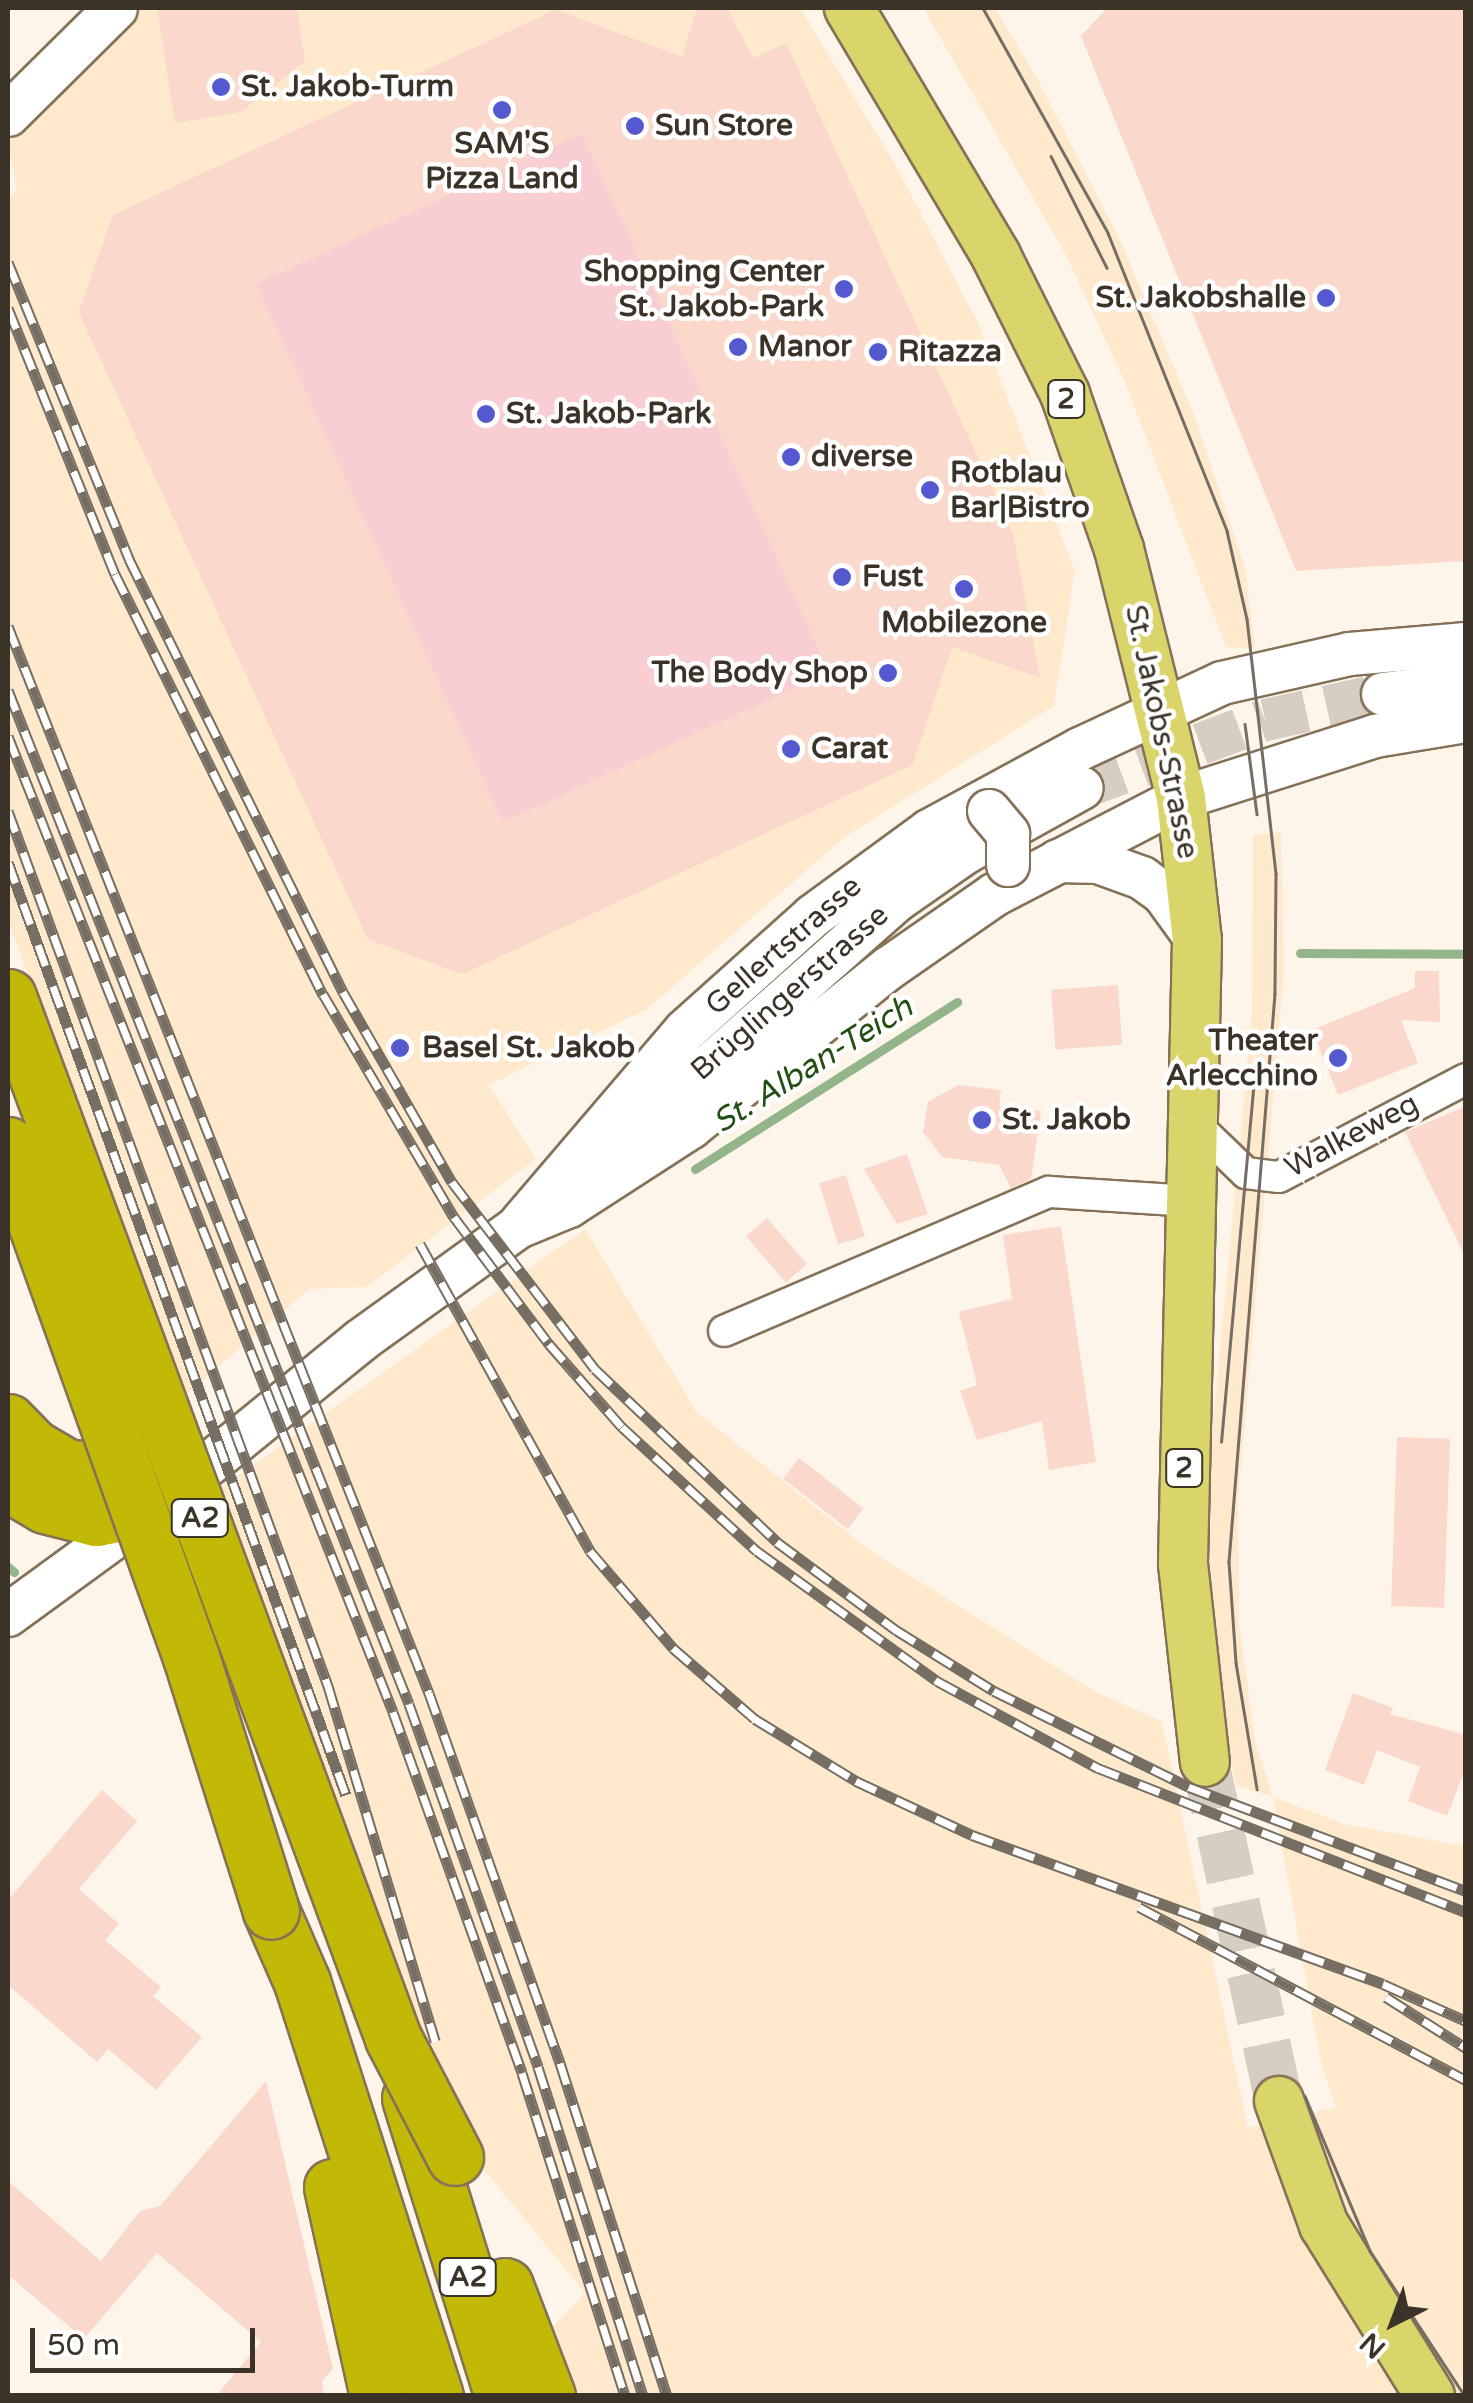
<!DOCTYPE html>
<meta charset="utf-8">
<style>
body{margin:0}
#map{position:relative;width:1473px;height:2403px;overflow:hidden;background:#fef5ea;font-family:"Varela Round",sans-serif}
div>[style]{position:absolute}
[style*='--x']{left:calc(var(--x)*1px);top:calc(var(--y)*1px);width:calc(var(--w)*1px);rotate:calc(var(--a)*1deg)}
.built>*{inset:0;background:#fee9cc}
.green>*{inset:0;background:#f9ced2}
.stream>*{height:9px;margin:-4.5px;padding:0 4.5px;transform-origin:4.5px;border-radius:4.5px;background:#94b489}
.building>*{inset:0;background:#fad8cb;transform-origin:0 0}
.secondary-tunnel>*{height:42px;margin-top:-21px;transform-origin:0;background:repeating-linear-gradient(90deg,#d7cec3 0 42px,transparent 0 63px)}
.primary-tunnel>*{height:48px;margin-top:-24px;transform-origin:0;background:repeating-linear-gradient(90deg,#d7cec3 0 48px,transparent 0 72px)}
.roads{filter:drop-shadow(2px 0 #847157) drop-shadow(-2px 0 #847157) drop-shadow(0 2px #847157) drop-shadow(0 -2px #847157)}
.street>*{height:30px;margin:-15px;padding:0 15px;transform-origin:15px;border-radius:15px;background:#fff}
.secondary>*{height:42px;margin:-21px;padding:0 21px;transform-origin:21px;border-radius:21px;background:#fff}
.primary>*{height:48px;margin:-24px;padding:0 24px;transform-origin:24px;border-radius:24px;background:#dad56a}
.highway>*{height:55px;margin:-27.5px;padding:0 27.5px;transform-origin:27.5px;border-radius:27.5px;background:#c2b906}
.tram>*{height:2.5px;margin:-1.25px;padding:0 1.25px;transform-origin:1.25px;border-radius:1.25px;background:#766e63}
.rail>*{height:11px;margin-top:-5.5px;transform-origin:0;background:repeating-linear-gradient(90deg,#fff 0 22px,#766e63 0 44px);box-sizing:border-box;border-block:2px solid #766e63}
.bridges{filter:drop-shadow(2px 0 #847157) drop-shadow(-2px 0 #847157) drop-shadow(0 2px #847157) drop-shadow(0 -2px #847157)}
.secondary-bridge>*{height:42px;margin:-21px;padding:0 21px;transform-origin:21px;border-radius:21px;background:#fff}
.highway-bridge>*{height:55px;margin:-27.5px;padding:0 27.5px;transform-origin:27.5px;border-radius:27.5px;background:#c2b906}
.dots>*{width:28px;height:28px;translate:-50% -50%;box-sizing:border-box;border:5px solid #fff;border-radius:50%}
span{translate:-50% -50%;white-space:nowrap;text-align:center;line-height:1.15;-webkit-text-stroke:9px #fff;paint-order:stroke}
.shield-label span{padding:2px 8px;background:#fff;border:2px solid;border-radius:8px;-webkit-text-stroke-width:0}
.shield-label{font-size:28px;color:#3b3328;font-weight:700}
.poi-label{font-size:30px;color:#3b3328;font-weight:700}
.left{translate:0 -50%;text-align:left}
.right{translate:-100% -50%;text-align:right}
.street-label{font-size:30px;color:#3b3328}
.water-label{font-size:32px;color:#244e13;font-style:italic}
.frame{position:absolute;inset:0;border:10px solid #3b3328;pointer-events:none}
.north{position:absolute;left:1343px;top:2273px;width:100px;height:100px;-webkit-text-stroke:8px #fff;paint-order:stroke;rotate:222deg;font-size:28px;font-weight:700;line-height:40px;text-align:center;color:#3b3328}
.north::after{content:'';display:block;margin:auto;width:35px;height:45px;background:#3b3328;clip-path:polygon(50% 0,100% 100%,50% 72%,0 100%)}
.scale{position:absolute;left:30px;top:2328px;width:225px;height:45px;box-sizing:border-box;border:5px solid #3b3328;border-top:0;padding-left:12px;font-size:30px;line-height:35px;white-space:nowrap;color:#3b3328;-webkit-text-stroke:8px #fff;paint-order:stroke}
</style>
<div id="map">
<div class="built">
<i style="clip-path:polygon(132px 8px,800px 8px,895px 164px,978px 323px,1075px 571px,1054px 706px,846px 836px,647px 1009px,489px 1085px,536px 1159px,366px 1287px,309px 1289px,183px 1397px,8px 920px,8px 198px,17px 190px,8px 142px)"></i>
<i style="clip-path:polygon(923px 8px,995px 8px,1038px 80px,1121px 242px,1196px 420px,1245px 568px,1255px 649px,1226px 647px,1125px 382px,1066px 255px)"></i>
<i style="clip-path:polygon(1281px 832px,1284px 971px,1238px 1502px,1239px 1622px,1255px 1740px,1273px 1797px,1344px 1824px,1465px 1846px,1465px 2395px,568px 2395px,545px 2335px,585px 2293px,403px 2071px,218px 1490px,585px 1229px,697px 1412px,868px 1549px,1094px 1691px,1162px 1721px,1248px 2128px,1336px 2107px,1321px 2062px,1273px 1797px,1236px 1785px,1217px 1678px,1208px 1566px,1208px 1477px,1252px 1015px,1253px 835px)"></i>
</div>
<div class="green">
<i style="clip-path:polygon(556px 10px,682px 57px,952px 647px,912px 765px,462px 974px,368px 939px,79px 312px,113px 215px)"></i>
</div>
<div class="stream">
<i style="--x:1300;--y:953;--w:166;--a:0.3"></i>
<i style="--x:695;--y:1169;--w:311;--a:-32.5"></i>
<i style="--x:8;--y:1567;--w:8;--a:40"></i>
</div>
<div class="building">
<i style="clip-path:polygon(157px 8px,297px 8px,305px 61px,241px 112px,175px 123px)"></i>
<i style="clip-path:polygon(evenodd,697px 8px,727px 8px,753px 58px,786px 43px,1013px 533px,1040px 678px,952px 647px,912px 765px,462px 974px,368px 939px,79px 312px,113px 215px,556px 10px,682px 57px,697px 8px,582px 134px,829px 672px,503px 822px,256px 284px,582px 134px)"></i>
<i style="clip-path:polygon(1107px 8px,1466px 8px,1466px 561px,1296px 571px,1081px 36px)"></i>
<i style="clip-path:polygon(1415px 971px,1439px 971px,1440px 1022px,1401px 1020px,1418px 1063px,1338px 1095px,1312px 1030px,1415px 988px)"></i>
<i style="left:1118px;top:985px;width:60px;height:67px;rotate:86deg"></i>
<i style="clip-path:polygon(958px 1085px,1001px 1090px,999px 1106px,1041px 1111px,1031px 1179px,1011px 1188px,999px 1165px,942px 1157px,923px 1132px,928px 1102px)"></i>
<i style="clip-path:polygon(1466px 1106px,1466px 1258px,1405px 1132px)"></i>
<i style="clip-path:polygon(907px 1154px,928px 1214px,897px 1224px,864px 1169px)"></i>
<i style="left:846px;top:1175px;width:64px;height:28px;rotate:73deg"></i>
<i style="left:767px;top:1218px;width:61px;height:28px;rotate:49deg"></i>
<i style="clip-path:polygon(1061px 1226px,1096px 1462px,1049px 1470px,1042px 1421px,977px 1440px,960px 1391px,977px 1385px,959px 1312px,1012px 1299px,1003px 1235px)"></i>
<i style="left:1397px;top:1437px;width:53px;height:169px;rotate:2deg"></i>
<i style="left:799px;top:1458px;width:82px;height:26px;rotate:38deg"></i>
<i style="clip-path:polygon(1353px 1693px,1393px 1708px,1390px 1714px,1466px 1735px,1466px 1767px,1447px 1816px,1408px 1801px,1420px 1767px,1377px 1750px,1364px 1785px,1325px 1770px)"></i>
<i style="clip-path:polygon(102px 1790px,137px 1821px,79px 1889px,119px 1924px,105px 1940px,161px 1987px,153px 1996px,202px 2037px,156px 2090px,108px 2049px,97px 2062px,8px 1985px,8px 1900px)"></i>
<i style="clip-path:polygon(266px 2081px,333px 2369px,322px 2381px,324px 2396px,216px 2396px,261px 2342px,157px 2253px,84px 2339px,8px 2275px,8px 2181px,101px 2261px,140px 2211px,160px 2206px)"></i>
</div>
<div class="secondary-tunnel">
<i style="--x:1082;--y:788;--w:195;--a:-20.4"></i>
<i style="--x:1265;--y:720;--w:121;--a:-12.4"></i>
</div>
<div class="primary-tunnel">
<i style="--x:1205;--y:1762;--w:347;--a:77.7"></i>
</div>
<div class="roads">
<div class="street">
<i style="--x:1195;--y:1124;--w:71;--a:43.9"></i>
<i style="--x:1246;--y:1173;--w:33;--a:7"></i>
<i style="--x:1279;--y:1177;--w:211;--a:-27.7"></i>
<i style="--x:724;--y:1331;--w:353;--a:-23.2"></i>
<i style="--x:1049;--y:1192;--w:143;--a:3.6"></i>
</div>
<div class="secondary">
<i style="--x:8;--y:115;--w:152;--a:-44.7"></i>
<i style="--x:1383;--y:694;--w:84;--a:-6.9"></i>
<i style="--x:1058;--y:861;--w:40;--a:1.4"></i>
<i style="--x:1098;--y:862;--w:47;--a:20"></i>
<i style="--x:1142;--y:878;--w:26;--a:36"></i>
<i style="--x:1163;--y:893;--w:58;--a:54.1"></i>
<i style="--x:603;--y:1160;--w:392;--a:-41.5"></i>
<i style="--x:897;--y:900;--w:84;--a:-34.8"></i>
<i style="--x:966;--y:852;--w:132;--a:-28.9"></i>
<i style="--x:521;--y:1223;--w:253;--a:-49.5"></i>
<i style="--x:685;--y:1031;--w:172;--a:-41.9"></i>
<i style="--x:813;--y:916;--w:144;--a:-36.2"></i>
<i style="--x:929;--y:831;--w:172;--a:-28.5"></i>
<i style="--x:1080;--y:749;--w:157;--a:-24.9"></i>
<i style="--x:1222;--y:683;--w:131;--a:-12.8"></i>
<i style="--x:1350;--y:654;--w:116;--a:-4.9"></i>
<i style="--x:8;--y:1615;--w:183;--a:-36.1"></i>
<i style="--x:156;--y:1507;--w:263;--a:-39.1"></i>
<i style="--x:360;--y:1341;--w:195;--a:-35.8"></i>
<i style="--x:518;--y:1227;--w:55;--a:-22.4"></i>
<i style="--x:569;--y:1206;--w:145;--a:-32.9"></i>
<i style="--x:691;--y:1127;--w:254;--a:-38.8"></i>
<i style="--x:889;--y:968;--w:128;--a:-34.8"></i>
<i style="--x:994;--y:895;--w:211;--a:-27.4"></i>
<i style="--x:1181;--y:798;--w:204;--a:-17.7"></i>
<i style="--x:1375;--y:736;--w:92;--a:-9.4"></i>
</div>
<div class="primary">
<i style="--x:849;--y:8;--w:288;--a:59.3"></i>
<i style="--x:996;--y:256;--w:154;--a:63.4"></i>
<i style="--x:1065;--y:394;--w:164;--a:70.8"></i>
<i style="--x:1119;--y:549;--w:257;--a:76"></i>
<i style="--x:1181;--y:798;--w:143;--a:83.6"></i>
<i style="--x:1197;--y:940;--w:624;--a:91.29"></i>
<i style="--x:1183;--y:1564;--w:199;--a:83.7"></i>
<i style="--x:1279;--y:2101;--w:132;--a:70.1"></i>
<i style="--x:1324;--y:2225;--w:201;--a:58.2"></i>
</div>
<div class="highway">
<i style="--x:8;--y:1422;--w:35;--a:46"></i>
<i style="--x:32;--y:1447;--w:42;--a:30.3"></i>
<i style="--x:68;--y:1468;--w:77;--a:2.2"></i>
<i style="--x:8;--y:1483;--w:43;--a:30.7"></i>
<i style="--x:45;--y:1505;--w:53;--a:14.3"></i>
<i style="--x:96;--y:1518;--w:61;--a:-10.4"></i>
<i style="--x:271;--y:1911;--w:77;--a:66.4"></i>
<i style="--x:302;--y:1982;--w:435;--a:72.2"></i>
<i style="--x:410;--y:2098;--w:312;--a:72.7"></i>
<i style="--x:332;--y:2187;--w:214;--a:77.6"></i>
<i style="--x:505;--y:2286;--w:118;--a:69.1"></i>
</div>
</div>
<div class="tram">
<i style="--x:983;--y:8;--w:257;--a:60.9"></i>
<i style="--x:1108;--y:233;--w:321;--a:68.2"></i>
<i style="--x:1227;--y:531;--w:90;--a:77.2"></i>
<i style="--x:1247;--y:619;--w:257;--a:83.5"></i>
<i style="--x:1276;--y:874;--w:120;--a:90.5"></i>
<i style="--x:1275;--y:994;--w:570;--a:94.63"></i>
<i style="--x:1229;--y:1562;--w:101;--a:86"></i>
<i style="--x:1236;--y:1663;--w:128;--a:80.5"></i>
<i style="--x:1051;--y:156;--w:125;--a:63.4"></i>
<i style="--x:1245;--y:724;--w:91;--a:82.4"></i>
<i style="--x:1221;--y:1442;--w:376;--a:-84.8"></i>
<i style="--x:1305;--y:2096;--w:168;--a:67.2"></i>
<i style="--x:1370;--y:2251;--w:173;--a:56.8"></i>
</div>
<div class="rail">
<i style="--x:8;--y:262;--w:321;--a:67.8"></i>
<i style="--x:129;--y:559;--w:483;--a:63.7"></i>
<i style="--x:343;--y:992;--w:219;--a:60.2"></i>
<i style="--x:452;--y:1182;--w:235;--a:52.6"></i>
<i style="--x:595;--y:1369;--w:251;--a:43.5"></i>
<i style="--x:777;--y:1542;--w:148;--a:36.5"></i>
<i style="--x:896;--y:1630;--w:115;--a:31.9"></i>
<i style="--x:994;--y:1691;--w:217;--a:26.2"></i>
<i style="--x:1189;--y:1787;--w:296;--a:20.6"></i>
<i style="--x:8;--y:308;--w:287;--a:68.1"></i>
<i style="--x:115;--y:574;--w:469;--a:63.7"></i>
<i style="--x:323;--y:994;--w:259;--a:59.6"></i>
<i style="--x:454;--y:1217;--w:159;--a:53.2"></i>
<i style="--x:549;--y:1344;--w:111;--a:48.7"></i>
<i style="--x:622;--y:1427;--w:183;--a:42.6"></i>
<i style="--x:757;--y:1551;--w:222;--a:35.8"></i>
<i style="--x:937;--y:1681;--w:183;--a:28.4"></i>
<i style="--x:1098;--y:1768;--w:395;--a:21.4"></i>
<i style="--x:8;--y:626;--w:1147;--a:68.47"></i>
<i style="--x:429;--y:1693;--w:393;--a:70.5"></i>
<i style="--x:560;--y:2063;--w:350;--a:72.2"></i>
<i style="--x:8;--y:690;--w:1090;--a:68.42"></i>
<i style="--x:409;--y:1704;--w:385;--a:70.4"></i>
<i style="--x:538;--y:2067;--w:345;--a:72.3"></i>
<i style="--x:8;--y:736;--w:1049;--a:68.47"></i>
<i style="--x:393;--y:1712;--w:383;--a:70.3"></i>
<i style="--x:522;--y:2073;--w:339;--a:72.3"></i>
<i style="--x:8;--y:811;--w:932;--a:69.91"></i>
<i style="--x:328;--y:1686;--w:371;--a:73.2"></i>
<i style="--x:8;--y:862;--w:992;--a:70.09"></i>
<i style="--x:420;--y:1244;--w:351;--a:61"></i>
<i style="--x:590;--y:1551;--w:128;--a:49.4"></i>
<i style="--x:673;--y:1648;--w:108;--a:40.9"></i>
<i style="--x:755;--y:1719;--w:119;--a:31.5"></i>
<i style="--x:856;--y:1781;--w:128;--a:25"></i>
<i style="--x:972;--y:1835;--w:437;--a:19.9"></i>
<i style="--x:1383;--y:1984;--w:91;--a:24"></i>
<i style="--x:1139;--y:1907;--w:370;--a:27.9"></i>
<i style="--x:1386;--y:1997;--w:95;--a:32.5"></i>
</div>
<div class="bridges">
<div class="secondary-bridge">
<i style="--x:989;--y:811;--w:30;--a:50"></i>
<i style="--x:1008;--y:834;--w:31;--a:90"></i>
</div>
<div class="highway-bridge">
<i style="--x:8;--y:997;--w:1110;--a:69.7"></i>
<i style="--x:393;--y:2038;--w:134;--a:62.5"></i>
<i style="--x:8;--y:1145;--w:544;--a:70.33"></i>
<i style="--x:191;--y:1657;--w:266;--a:72.5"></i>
</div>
</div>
<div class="dots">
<i style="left:221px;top:87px;background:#5459d0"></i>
<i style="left:502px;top:110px;background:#5459d0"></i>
<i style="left:635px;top:126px;background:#5459d0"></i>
<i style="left:844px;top:289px;background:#5459d0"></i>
<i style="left:1326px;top:298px;background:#5459d0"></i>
<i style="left:738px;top:347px;background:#5459d0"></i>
<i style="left:878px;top:352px;background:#5459d0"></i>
<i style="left:486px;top:414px;background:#5459d0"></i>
<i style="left:791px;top:457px;background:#5459d0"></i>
<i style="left:930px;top:490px;background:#5459d0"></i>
<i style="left:842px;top:577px;background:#5459d0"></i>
<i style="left:964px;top:589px;background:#5459d0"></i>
<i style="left:888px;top:673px;background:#5459d0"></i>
<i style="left:791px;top:749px;background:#5459d0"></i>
<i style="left:400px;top:1048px;background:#5459d0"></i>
<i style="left:1338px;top:1058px;background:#5459d0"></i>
<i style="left:982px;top:1120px;background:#5459d0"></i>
</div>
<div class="shield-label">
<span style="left:1066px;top:399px">2</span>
<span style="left:1184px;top:1468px">2</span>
<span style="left:200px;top:1518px">A2</span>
<span style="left:468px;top:2277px">A2</span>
</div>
<div class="poi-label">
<span class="left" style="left:241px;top:87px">St. Jakob-Turm</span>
<span class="left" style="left:655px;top:126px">Sun Store</span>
<span style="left:502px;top:161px">SAM'S<br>Pizza Land</span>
<span class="right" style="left:824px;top:289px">Shopping Center<br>St. Jakob-Park</span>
<span class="right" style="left:1306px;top:298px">St. Jakobshalle</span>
<span class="left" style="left:758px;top:347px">Manor</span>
<span class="left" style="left:898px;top:352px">Ritazza</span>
<span class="left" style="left:506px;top:414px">St. Jakob-Park</span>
<span class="left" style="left:811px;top:457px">diverse</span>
<span class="left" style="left:950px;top:490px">Rotblau<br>Bar|Bistro</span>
<span class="left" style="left:862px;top:577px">Fust</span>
<span style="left:964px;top:623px">Mobilezone</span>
<span class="right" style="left:868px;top:673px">The Body Shop</span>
<span class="left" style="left:811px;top:749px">Carat</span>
<span class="right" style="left:1318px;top:1058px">Theater<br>Arlecchino</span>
<span class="left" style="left:422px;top:1048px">Basel St. Jakob</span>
<span class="left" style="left:1002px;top:1120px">St. Jakob</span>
</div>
<div class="street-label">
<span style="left:1161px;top:732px;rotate:78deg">St. Jakobs-Strasse</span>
<span style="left:784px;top:946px;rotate:-41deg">Gellertstrasse</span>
<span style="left:790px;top:993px;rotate:-41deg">Brüglingerstrasse</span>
<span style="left:1352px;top:1136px;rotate:-28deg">Walkeweg</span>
</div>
<div class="water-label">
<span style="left:813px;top:1065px;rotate:-32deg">St. Alban-Teich</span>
</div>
<div class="frame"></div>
<div class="north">N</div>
<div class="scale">50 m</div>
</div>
